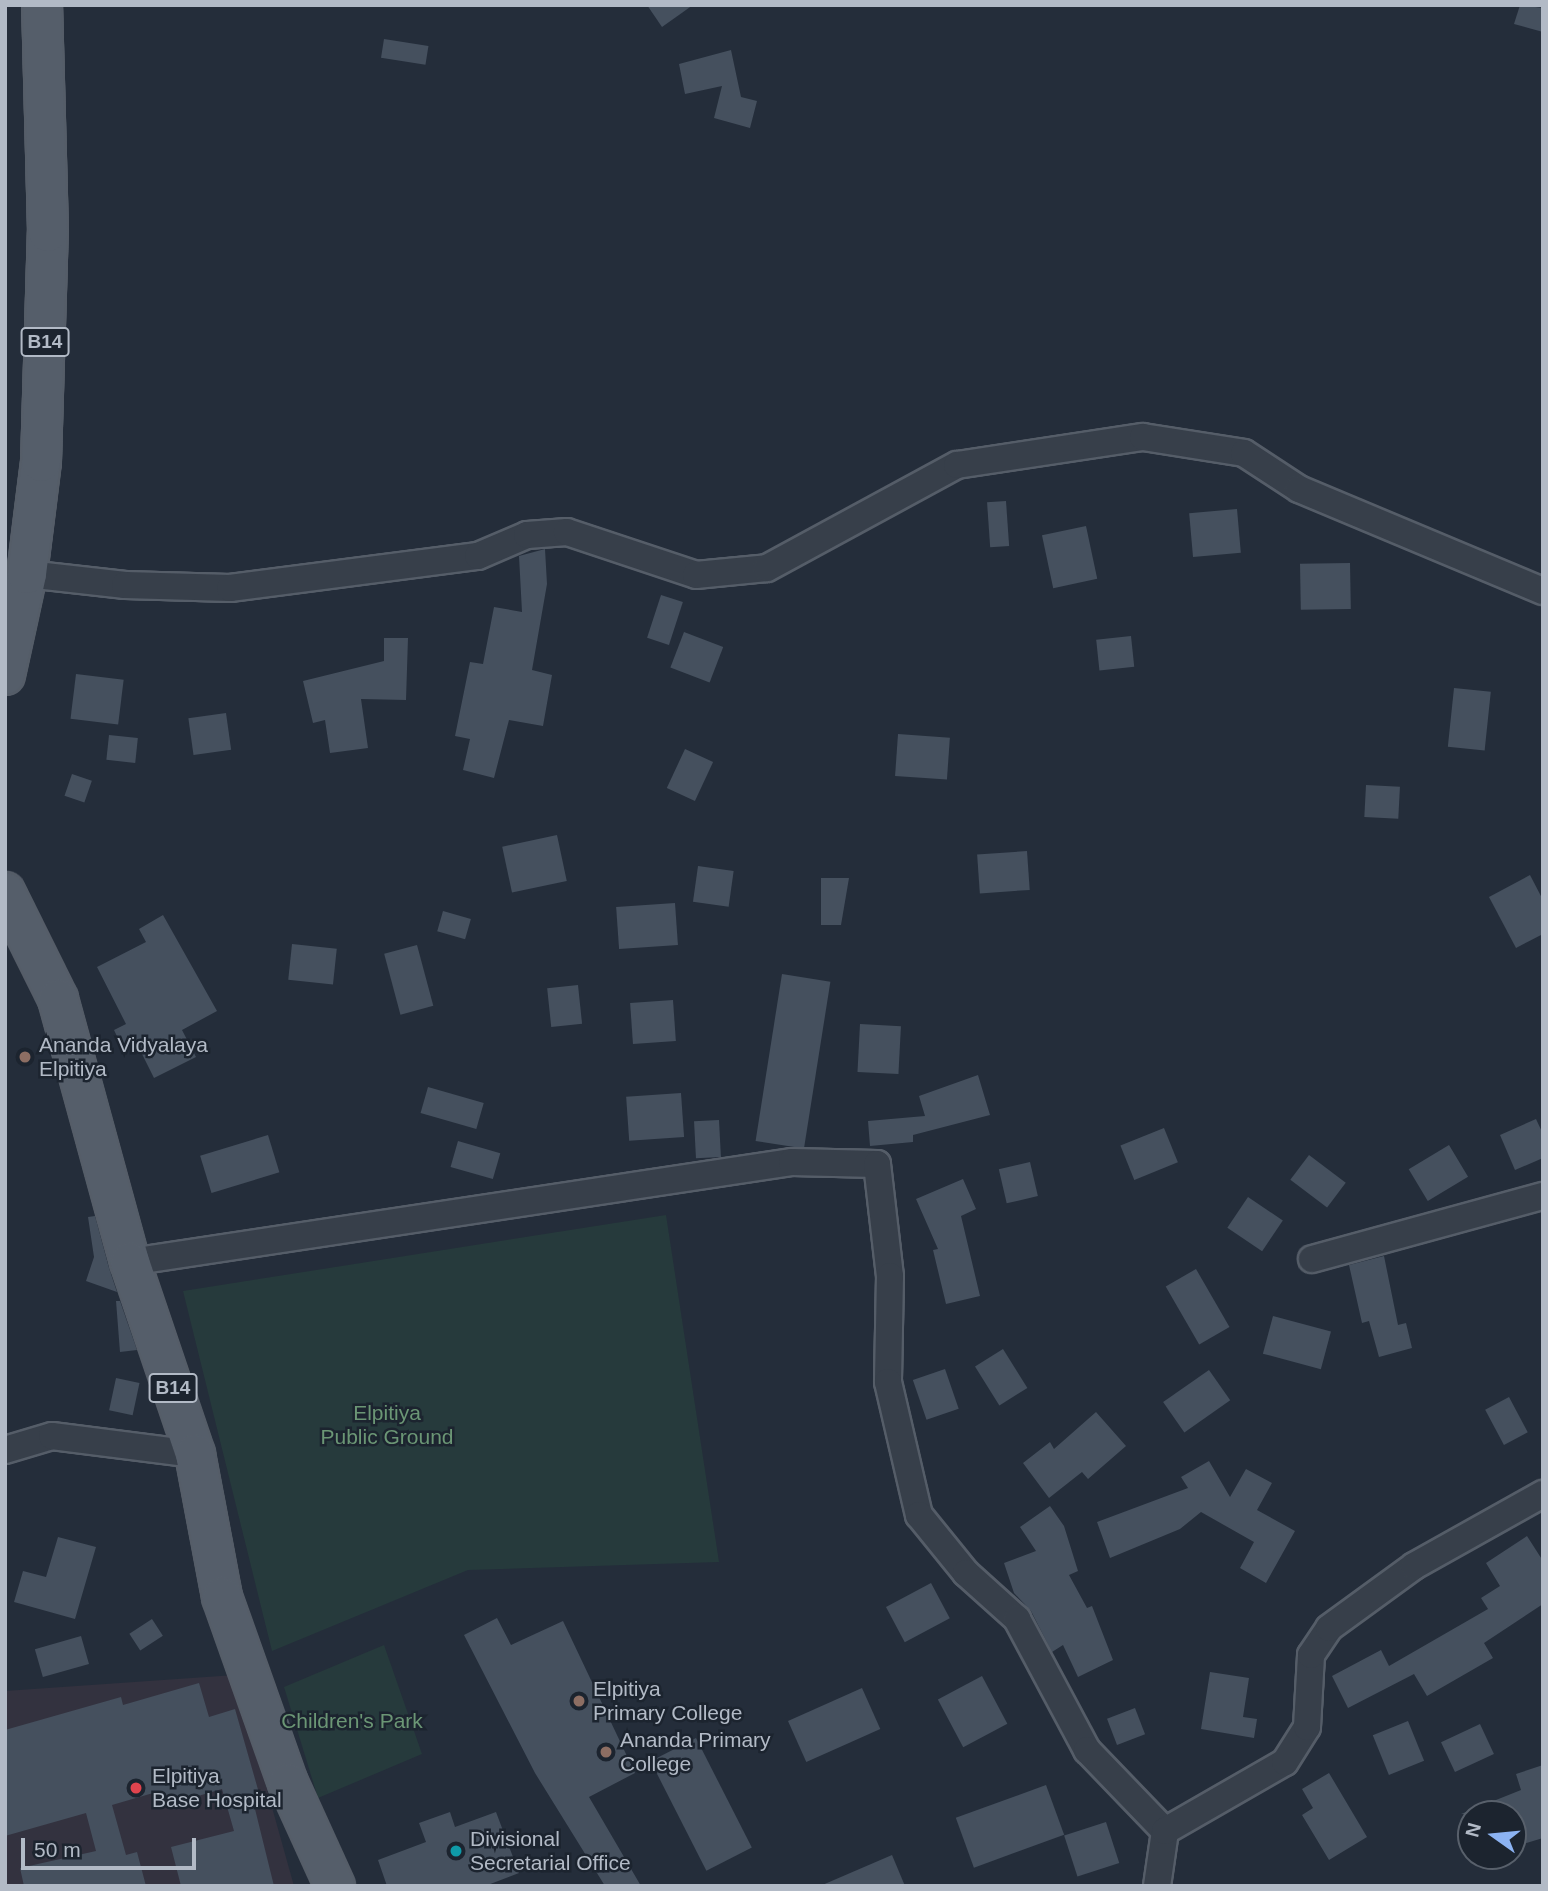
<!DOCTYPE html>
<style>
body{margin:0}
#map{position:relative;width:1548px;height:1891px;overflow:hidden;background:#242d3a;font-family:Helvetica,sans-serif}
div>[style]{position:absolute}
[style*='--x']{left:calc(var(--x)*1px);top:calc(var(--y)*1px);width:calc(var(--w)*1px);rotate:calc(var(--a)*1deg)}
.medical>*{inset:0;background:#33323f}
.green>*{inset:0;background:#263a3c}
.building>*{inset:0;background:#45505e;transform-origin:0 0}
.roads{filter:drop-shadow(2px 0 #555d68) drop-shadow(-2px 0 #555d68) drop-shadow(0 2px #555d68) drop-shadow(0 -2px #555d68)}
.minor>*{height:26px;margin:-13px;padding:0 13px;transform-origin:13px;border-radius:13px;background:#373f4a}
.primary>*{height:38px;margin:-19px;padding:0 19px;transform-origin:19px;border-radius:19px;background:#555e6a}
.dots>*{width:19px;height:19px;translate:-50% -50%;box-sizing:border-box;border:4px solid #1c242f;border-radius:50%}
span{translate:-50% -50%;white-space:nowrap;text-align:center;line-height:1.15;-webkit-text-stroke:5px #1c242f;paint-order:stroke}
.shield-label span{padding:2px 5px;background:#1c242f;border:2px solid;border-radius:5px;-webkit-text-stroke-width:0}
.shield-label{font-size:19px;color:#b2bac6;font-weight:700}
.poi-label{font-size:21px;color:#b2bac6}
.left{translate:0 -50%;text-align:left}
.park-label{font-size:21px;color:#6b9675}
.frame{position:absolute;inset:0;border:7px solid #b2bac6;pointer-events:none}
.north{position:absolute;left:1457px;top:1800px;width:70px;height:70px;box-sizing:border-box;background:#1c242f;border:2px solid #58606b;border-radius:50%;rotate:285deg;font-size:19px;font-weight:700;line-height:28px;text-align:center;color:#b2bac6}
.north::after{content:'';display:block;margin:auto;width:24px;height:32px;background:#8cb3f2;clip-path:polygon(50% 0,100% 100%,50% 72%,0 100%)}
.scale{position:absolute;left:21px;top:1838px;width:175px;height:32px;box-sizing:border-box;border:4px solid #b2bac6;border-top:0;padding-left:9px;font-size:21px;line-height:24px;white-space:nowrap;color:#b2bac6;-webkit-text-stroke:5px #1c242f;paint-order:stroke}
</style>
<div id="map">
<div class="medical">
<i style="clip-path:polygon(235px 1675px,294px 1886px,5px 1886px,5px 1691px)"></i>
</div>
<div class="green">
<i style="clip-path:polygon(666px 1215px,719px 1562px,468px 1570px,272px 1651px,183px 1291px)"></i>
<i style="clip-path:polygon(384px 1645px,422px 1754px,318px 1798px,284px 1687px)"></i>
</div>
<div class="building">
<i style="clip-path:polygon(647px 5px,693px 5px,662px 27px)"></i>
<i style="clip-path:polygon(1520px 5px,1543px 8px,1543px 32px,1514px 24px)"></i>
<i style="left:384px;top:39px;width:45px;height:19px;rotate:9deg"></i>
<i style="clip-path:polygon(731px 50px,741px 97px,757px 101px,750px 128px,714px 118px,722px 86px,685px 94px,679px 64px)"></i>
<i style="left:1006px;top:501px;width:45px;height:19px;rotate:86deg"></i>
<i style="left:1237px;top:509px;width:44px;height:48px;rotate:85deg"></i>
<i style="left:1086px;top:526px;width:54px;height:45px;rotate:78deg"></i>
<i style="clip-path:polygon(545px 549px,547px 584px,532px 670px,552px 675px,543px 726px,509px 720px,494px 778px,463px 770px,470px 739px,455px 736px,470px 662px,483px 664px,494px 607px,522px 612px,519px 556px)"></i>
<i style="left:1350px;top:563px;width:46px;height:50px;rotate:89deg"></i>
<i style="left:661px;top:595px;width:23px;height:45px;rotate:18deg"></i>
<i style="left:684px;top:632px;width:42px;height:38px;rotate:21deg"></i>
<i style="left:1131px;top:636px;width:31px;height:35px;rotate:84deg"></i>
<i style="clip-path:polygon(384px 638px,408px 638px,406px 700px,361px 699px,368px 748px,330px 753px,325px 720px,313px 723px,303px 681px,384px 661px)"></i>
<i style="left:76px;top:674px;width:48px;height:45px;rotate:7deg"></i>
<i style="left:1454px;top:688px;width:37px;height:59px;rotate:6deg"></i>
<i style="left:226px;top:713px;width:37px;height:38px;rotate:82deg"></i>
<i style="left:898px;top:734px;width:52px;height:42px;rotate:4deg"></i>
<i style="left:109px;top:735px;width:29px;height:25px;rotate:6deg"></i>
<i style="left:685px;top:749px;width:31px;height:43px;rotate:25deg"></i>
<i style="left:72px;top:774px;width:21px;height:23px;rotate:19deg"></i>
<i style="left:1366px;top:785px;width:34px;height:32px;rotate:3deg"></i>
<i style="left:557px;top:835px;width:47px;height:56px;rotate:78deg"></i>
<i style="left:1027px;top:851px;width:39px;height:50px;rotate:86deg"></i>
<i style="left:698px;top:866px;width:36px;height:36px;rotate:8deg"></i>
<i style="clip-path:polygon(1530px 875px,1543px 900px,1543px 934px,1516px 948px,1489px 897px)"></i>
<i style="clip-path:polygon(821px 878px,849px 878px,841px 925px,821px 925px)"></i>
<i style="left:675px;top:903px;width:42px;height:59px;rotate:86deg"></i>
<i style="left:443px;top:911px;width:29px;height:21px;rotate:16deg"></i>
<i style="clip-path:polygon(163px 915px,217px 1011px,182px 1030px,196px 1057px,154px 1078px,136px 1042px,123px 1049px,114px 1030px,126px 1024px,97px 967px,146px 942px,139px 929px)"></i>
<i style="left:292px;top:944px;width:45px;height:36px;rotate:6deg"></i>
<i style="left:417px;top:945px;width:63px;height:34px;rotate:75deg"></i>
<i style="left:782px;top:974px;width:49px;height:169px;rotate:9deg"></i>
<i style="left:578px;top:985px;width:39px;height:31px;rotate:84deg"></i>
<i style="left:673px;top:1000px;width:41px;height:43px;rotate:86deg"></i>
<i style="left:860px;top:1024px;width:41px;height:48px;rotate:3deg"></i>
<i style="clip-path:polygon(978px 1075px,990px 1115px,913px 1135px,913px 1142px,870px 1146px,868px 1121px,925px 1116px,919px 1096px)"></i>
<i style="left:428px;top:1087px;width:58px;height:27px;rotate:16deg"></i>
<i style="left:681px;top:1093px;width:44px;height:55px;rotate:86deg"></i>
<i style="clip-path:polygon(1536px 1119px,1543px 1134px,1543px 1158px,1515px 1170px,1500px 1135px)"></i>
<i style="left:719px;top:1120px;width:37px;height:25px;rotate:87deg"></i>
<i style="left:1164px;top:1128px;width:37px;height:47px;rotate:68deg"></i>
<i style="left:268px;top:1135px;width:39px;height:71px;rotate:73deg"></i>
<i style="left:458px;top:1141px;width:44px;height:27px;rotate:16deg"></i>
<i style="left:1449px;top:1145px;width:37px;height:47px;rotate:59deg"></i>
<i style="left:1309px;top:1155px;width:46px;height:31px;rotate:37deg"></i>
<i style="left:1030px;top:1162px;width:35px;height:32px;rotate:77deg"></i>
<i style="clip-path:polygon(963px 1179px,976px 1209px,961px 1216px,980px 1296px,946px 1304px,933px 1250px,938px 1249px,916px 1199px)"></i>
<i style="left:1248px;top:1197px;width:42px;height:37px;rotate:34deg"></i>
<i style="clip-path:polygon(95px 1216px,109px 1268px,117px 1292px,86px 1281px,94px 1257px,88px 1217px)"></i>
<i style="clip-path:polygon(1384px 1256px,1398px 1325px,1406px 1323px,1412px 1348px,1379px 1357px,1369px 1321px,1362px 1323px,1349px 1265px)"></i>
<i style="left:1196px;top:1269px;width:67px;height:35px;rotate:60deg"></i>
<i style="clip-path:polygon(116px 1301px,120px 1301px,137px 1350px,120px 1352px)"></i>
<i style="left:1273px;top:1316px;width:60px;height:39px;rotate:15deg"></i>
<i style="left:1003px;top:1349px;width:46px;height:33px;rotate:58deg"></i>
<i style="left:945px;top:1369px;width:42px;height:34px;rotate:71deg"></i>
<i style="left:1209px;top:1370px;width:37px;height:56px;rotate:55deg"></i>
<i style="left:116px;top:1378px;width:24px;height:33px;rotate:12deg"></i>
<i style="left:1509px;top:1397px;width:40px;height:27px;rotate:62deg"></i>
<i style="clip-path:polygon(1096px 1412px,1126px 1446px,1088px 1479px,1082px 1472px,1049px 1498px,1023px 1463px,1050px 1442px,1054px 1449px)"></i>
<i style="clip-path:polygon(1209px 1461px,1230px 1497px,1246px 1469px,1272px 1483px,1257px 1510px,1295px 1531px,1266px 1583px,1240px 1568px,1254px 1542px,1201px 1512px,1180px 1529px,1110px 1558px,1097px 1522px,1188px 1488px,1181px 1477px)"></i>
<i style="clip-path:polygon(1050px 1506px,1064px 1526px,1078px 1571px,1069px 1575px,1087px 1608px,1092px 1606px,1113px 1660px,1078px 1677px,1063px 1645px,1052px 1652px,1031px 1611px,1014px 1593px,1004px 1563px,1036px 1551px,1020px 1527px)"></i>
<i style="clip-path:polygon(1527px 1536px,1543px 1561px,1543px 1604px,1484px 1643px,1493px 1658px,1427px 1696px,1414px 1674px,1348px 1708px,1332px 1676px,1381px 1650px,1389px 1666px,1488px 1609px,1481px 1598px,1500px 1586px,1486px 1563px)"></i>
<i style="clip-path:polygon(58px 1537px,96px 1547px,75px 1619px,14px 1602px,23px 1571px,46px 1577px)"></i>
<i style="left:931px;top:1583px;width:40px;height:51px;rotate:62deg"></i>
<i style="clip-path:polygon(497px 1618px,511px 1645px,563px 1621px,635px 1773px,589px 1797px,641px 1886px,605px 1886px,535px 1773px,464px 1635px)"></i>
<i style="left:152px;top:1619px;width:20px;height:27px;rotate:57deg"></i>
<i style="left:81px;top:1636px;width:29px;height:48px;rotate:74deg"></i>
<i style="clip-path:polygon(1210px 1672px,1249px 1678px,1243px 1717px,1257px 1719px,1254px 1738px,1201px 1729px)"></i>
<i style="left:982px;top:1676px;width:54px;height:50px;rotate:62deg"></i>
<i style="clip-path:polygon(199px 1683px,209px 1717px,235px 1709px,263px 1807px,255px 1809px,274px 1886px,181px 1886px,171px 1847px,234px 1831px,222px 1789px,164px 1806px,160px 1791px,112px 1805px,126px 1855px,137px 1852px,146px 1886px,24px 1886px,20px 1868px,96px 1851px,86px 1813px,5px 1836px,5px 1730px,121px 1697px,123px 1705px)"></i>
<i style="left:862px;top:1688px;width:45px;height:81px;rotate:66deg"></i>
<i style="left:1135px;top:1708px;width:28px;height:30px;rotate:69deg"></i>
<i style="left:1408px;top:1721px;width:43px;height:38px;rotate:68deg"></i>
<i style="left:1480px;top:1724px;width:33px;height:43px;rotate:65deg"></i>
<i style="left:696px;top:1738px;width:123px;height:51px;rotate:63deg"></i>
<i style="clip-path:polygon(1543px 1765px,1543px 1838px,1513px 1847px,1513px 1814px,1461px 1814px,1521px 1790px,1516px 1774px)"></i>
<i style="clip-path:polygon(1329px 1773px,1367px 1837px,1329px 1860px,1302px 1815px,1313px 1808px,1302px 1789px)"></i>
<i style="left:1046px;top:1785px;width:53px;height:96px;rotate:70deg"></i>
<i style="clip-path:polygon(450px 1812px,455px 1827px,496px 1812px,519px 1873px,485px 1886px,387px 1886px,378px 1860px,426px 1842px,419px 1823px)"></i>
<i style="left:1106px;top:1822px;width:43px;height:44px;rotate:72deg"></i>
<i style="clip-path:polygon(892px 1855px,905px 1886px,820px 1886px)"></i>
</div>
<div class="roads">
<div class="minor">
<i style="--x:27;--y:574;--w:99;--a:6.4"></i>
<i style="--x:125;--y:585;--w:105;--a:1.6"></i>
<i style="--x:230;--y:588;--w:250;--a:-7.4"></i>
<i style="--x:478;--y:556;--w:53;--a:-23.2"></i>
<i style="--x:527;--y:535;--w:40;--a:-4.3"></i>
<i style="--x:567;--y:532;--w:136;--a:18.4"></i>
<i style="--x:696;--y:575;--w:71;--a:-5.6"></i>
<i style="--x:767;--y:568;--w:216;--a:-28.5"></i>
<i style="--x:957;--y:465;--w:188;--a:-8.6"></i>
<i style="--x:1143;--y:437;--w:102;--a:9"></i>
<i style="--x:1244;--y:453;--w:66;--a:33.2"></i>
<i style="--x:1299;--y:489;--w:264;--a:22.7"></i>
<i style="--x:1312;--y:1259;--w:239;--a:-15.3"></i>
<i style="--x:130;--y:1262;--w:670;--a:-8.59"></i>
<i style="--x:792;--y:1162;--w:85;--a:1.3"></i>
<i style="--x:877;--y:1164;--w:113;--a:83.4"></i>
<i style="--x:890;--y:1276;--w:106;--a:91.1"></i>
<i style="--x:888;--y:1382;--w:137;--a:76.9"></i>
<i style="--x:919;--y:1515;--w:75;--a:51"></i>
<i style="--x:966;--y:1573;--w:69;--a:42"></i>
<i style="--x:1017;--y:1619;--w:149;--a:61.9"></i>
<i style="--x:1087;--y:1750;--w:112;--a:46.1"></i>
<i style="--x:5;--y:1450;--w:49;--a:-16.6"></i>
<i style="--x:52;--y:1436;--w:144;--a:7.2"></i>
<i style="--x:1157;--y:1886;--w:56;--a:-81.7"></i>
<i style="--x:1165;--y:1831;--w:138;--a:-29.9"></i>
<i style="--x:1285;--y:1762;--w:41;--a:-57.8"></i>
<i style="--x:1307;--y:1727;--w:72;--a:-86.8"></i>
<i style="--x:1311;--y:1655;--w:32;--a:-56"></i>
<i style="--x:1329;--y:1628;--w:105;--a:-36.1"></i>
<i style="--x:1414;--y:1566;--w:148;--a:-29.2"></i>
</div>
<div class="primary">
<i style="--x:5;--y:675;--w:103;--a:-77.7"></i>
<i style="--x:27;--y:574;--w:113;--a:-82.9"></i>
<i style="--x:41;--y:462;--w:230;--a:-88.3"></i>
<i style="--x:48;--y:232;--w:227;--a:-91.5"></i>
<i style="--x:5;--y:892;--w:119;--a:63.6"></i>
<i style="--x:58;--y:999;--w:273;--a:74.7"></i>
<i style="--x:130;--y:1262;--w:203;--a:71.3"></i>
<i style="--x:195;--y:1454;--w:146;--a:79.3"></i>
<i style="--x:222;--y:1597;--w:197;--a:70.5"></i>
<i style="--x:288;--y:1783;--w:113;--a:65.5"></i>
</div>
</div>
<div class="dots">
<i style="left:25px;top:1057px;background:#8d6e63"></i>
<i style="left:579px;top:1701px;background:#8d6e63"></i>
<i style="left:606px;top:1752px;background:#8d6e63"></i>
<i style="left:136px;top:1788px;background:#e0444e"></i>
<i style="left:456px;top:1851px;background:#0f9aa8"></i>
</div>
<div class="shield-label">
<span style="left:45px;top:342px">B14</span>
<span style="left:173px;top:1388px">B14</span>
</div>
<div class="poi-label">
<span class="left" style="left:39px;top:1057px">Ananda Vidyalaya<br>Elpitiya</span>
<span class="left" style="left:593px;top:1701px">Elpitiya<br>Primary College</span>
<span class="left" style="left:620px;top:1752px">Ananda Primary<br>College</span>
<span class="left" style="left:152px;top:1788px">Elpitiya<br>Base Hospital</span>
<span class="left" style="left:470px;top:1851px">Divisional<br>Secretarial Office</span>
</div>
<div class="park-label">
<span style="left:387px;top:1425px">Elpitiya<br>Public Ground</span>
<span style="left:352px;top:1721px">Children's Park</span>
</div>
<div class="frame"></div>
<div class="north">N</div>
<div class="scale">50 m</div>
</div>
